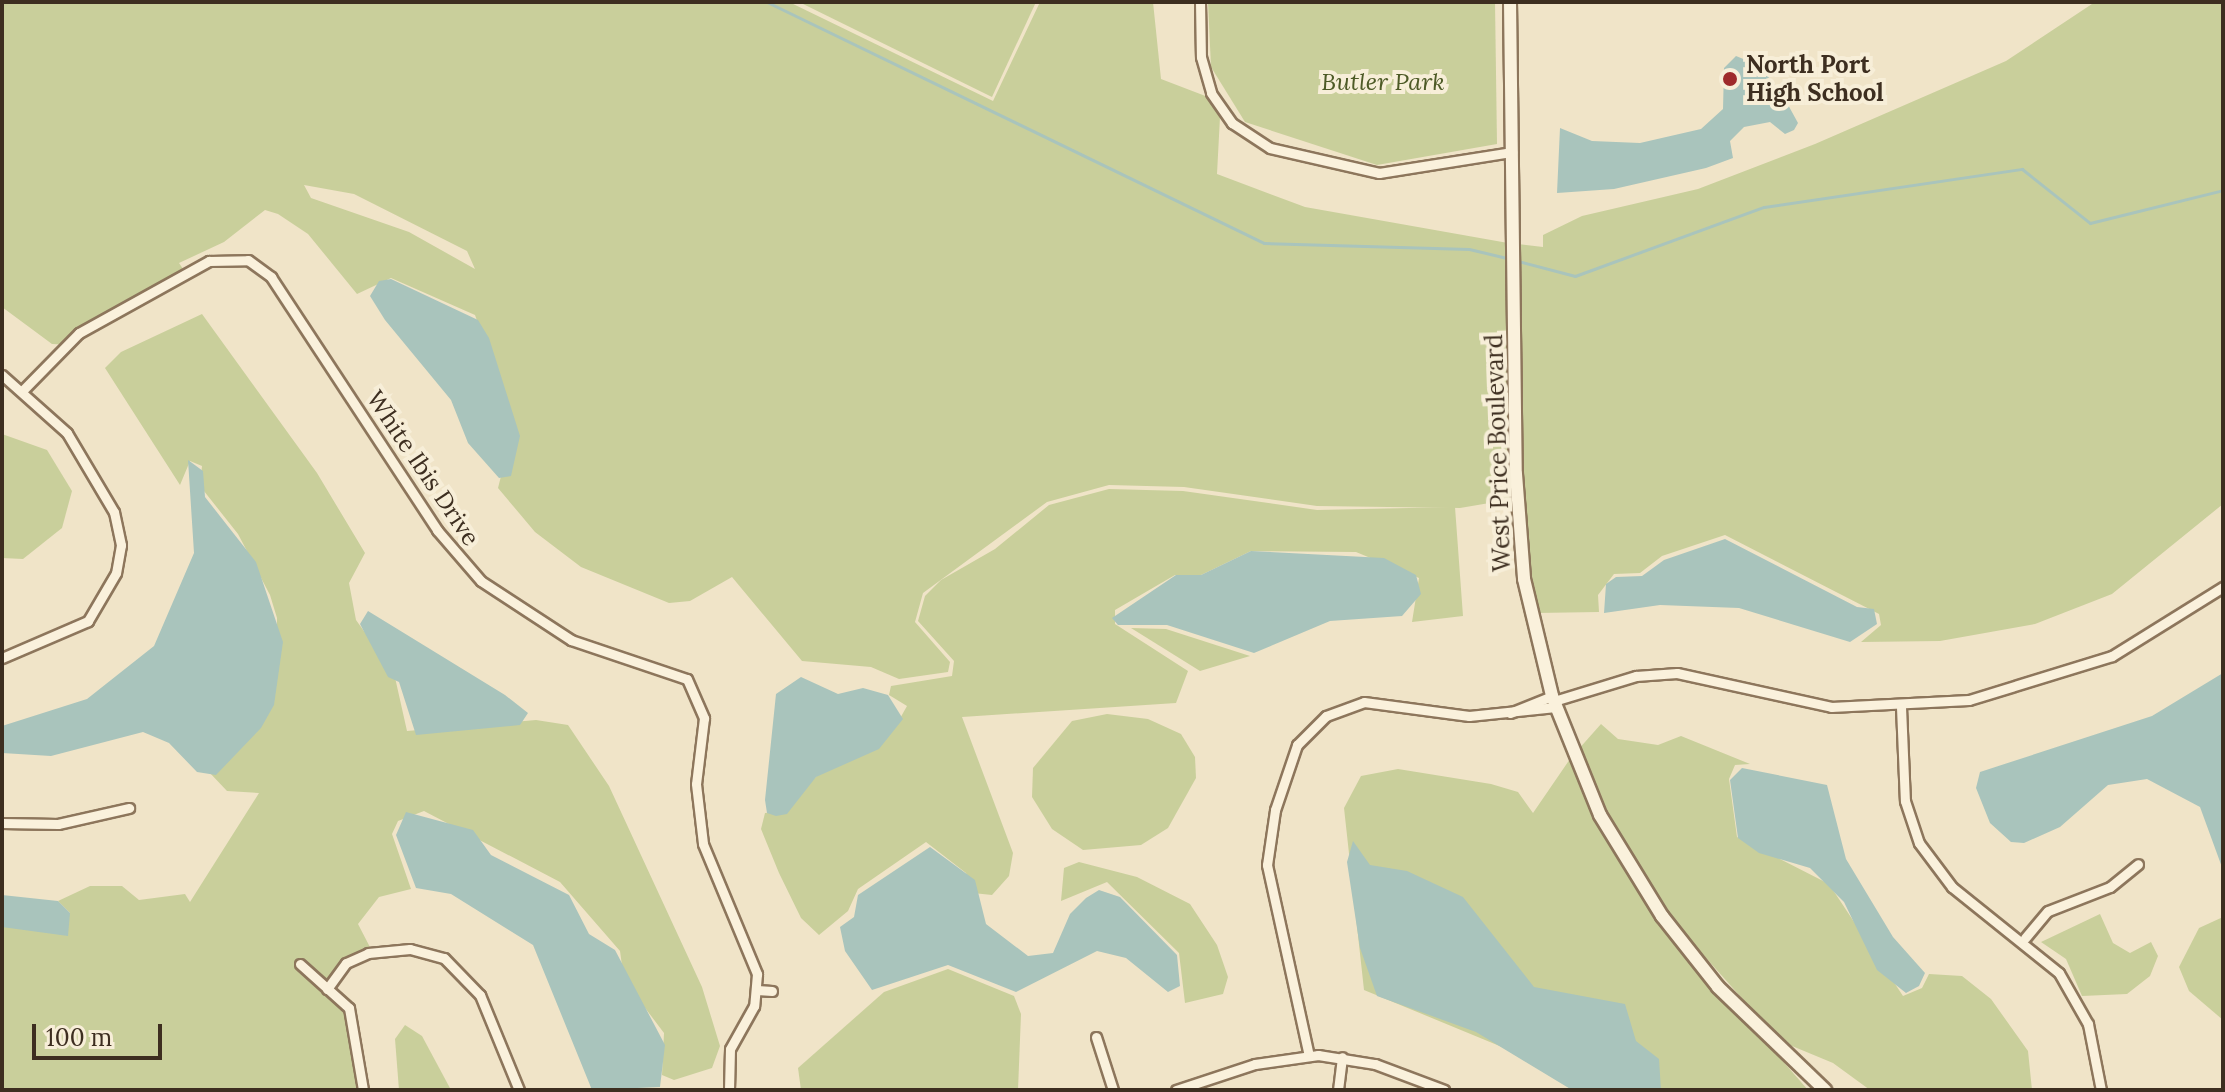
<!DOCTYPE html>
<style>
body{margin:0}
#map{position:relative;width:2225px;height:1092px;overflow:hidden;background:#f0e4c8;font-family:Lora,serif}
div>[style]{position:absolute}
[style*='--x']{left:calc(var(--x)*1px);top:calc(var(--y)*1px);width:calc(var(--w)*1px);rotate:calc(var(--a)*1deg)}
.green>*{inset:0;background:#c9cf9b}
.water>*{inset:0;background:#a9c4bc}
.stream>*{height:3px;margin:-1.5px;padding:0 1.5px;transform-origin:1.5px;border-radius:1.5px;background:#a9c4bc}
.roads{filter:drop-shadow(2px 0 #8d765c) drop-shadow(-2px 0 #8d765c) drop-shadow(0 2px #8d765c) drop-shadow(0 -2px #8d765c)}
.street>*{height:9px;margin:-4.5px;padding:0 4.5px;transform-origin:4.5px;border-radius:4.5px;background:#faf1dc}
.secondary>*{height:12px;margin:-6px;padding:0 6px;transform-origin:6px;border-radius:6px;background:#faf1dc}
.dots>*{width:22px;height:22px;translate:-50% -50%;box-sizing:border-box;border:4px solid #f7eed8;border-radius:50%}
span{translate:-50% -50%;white-space:nowrap;text-align:center;line-height:1.15;-webkit-text-stroke:8px #f7eed8;paint-order:stroke}
.poi-label{font-size:24px;color:#3d2e20;font-weight:700}
.left{translate:0 -50%;text-align:left}
.park-label{font-size:24px;color:#4d5a26;font-style:italic}
.street-label{font-size:24px;color:#3d2e20}
.frame{position:absolute;inset:0;border:4px solid #3d2e20;pointer-events:none}
.scale{position:absolute;left:32px;top:1024px;width:130px;height:36px;box-sizing:border-box;border:4px solid #3d2e20;border-top:0;padding-left:10px;font-size:24px;line-height:28px;white-space:nowrap;color:#3d2e20;-webkit-text-stroke:6px #f7eed8;paint-order:stroke}
</style>
<div id="map">
<div class="green">
<i style="clip-path:polygon(evenodd,2px 2px,789px 2px,993px 101px,1040px 2px,1153px 2px,1161px 79px,1208px 97px,1220px 117px,1217px 174px,1305px 207px,1508px 243px,1513px 499px,1460px 508px,1317px 506px,1184px 487px,1109px 485px,1047px 502px,923px 593px,915px 622px,950px 662px,948px 672px,899px 679px,871px 667px,802px 661px,732px 577px,690px 601px,669px 603px,581px 567px,535px 532px,498px 488px,514px 425px,475px 315px,391px 278px,357px 294px,308px 234px,278px 214px,265px 210px,224px 242px,179px 263px,189px 278px,72px 345px,52px 344px,2px 307px,2px 2px,304px 185px,354px 194px,467px 251px,475px 269px,409px 232px,311px 198px,304px 185px)"></i>
<i style="clip-path:polygon(799px 2px,1036px 2px,992px 97px)"></i>
<i style="clip-path:polygon(1208px 2px,1495px 2px,1497px 144px,1377px 165px,1245px 122px,1211px 67px)"></i>
<i style="clip-path:polygon(2095px 2px,2223px 2px,2223px 504px,2112px 594px,2035px 624px,1940px 641px,1861px 642px,1881px 625px,1879px 614px,1725px 535px,1662px 556px,1640px 573px,1614px 574px,1598px 595px,1599px 612px,1536px 613px,1521px 473px,1518px 244px,1543px 247px,1543px 235px,1582px 216px,1698px 189px,1815px 144px,2006px 61px)"></i>
<i style="clip-path:polygon(202px 314px,317px 473px,365px 553px,349px 583px,356px 620px,394px 673px,407px 731px,536px 720px,568px 725px,609px 786px,702px 987px,720px 1046px,712px 1068px,674px 1080px,662px 1075px,664px 1033px,624px 980px,620px 951px,560px 882px,424px 811px,398px 821px,392px 834px,411px 889px,379px 897px,358px 924px,373px 953px,326px 987px,349px 1007px,367px 1090px,2px 1090px,2px 918px,70px 913px,58px 901px,90px 886px,122px 886px,139px 900px,185px 894px,190px 902px,259px 793px,227px 791px,209px 772px,252px 733px,277px 681px,277px 618px,270px 595px,238px 534px,200px 486px,202px 466px,190px 461px,180px 485px,105px 368px,121px 352px)"></i>
<i style="clip-path:polygon(2px 434px,47px 450px,72px 491px,62px 528px,23px 559px,2px 558px)"></i>
<i style="clip-path:polygon(1109px 489px,1183px 491px,1317px 510px,1455px 507px,1463px 616px,1412px 622px,1419px 578px,1356px 552px,1251px 551px,1201px 575px,1175px 575px,1115px 610px,1115px 624px,1188px 671px,1176px 703px,962px 717px,1013px 853px,1009px 876px,992px 895px,973px 893px,966px 873px,926px 842px,858px 889px,848px 911px,819px 935px,801px 918px,779px 873px,761px 829px,765px 813px,779px 812px,823px 770px,898px 722px,907px 706px,889px 695px,891px 686px,952px 676px,954px 661px,918px 621px,925px 596px,941px 580px,995px 549px,1049px 505px)"></i>
<i style="clip-path:polygon(1131px 628px,1166px 629px,1250px 656px,1200px 671px)"></i>
<i style="clip-path:polygon(1107px 714px,1148px 719px,1181px 734px,1195px 757px,1196px 778px,1168px 828px,1141px 845px,1083px 850px,1052px 829px,1032px 797px,1033px 768px,1072px 721px)"></i>
<i style="clip-path:polygon(1601px 724px,1618px 739px,1658px 745px,1681px 736px,1750px 764px,1735px 765px,1729px 779px,1737px 837px,1829px 884px,1903px 996px,1922px 988px,1929px 974px,1962px 976px,1991px 999px,2028px 1051px,2032px 1090px,1870px 1090px,1833px 1063px,1780px 1041px,1666px 913px,1604px 812px,1577px 751px)"></i>
<i style="clip-path:polygon(1570px 759px,1610px 844px,1658px 919px,1808px 1090px,1573px 1090px,1502px 1047px,1364px 990px,1344px 808px,1361px 776px,1398px 769px,1491px 784px,1518px 792px,1533px 813px)"></i>
<i style="clip-path:polygon(1079px 862px,1137px 877px,1190px 904px,1217px 945px,1228px 977px,1223px 994px,1185px 1003px,1179px 953px,1107px 882px,1061px 901px,1064px 868px)"></i>
<i style="clip-path:polygon(2100px 914px,2113px 943px,2130px 953px,2151px 942px,2158px 956px,2150px 976px,2127px 994px,2082px 996px,2066px 959px,2041px 942px)"></i>
<i style="clip-path:polygon(2223px 917px,2223px 1020px,2189px 991px,2179px 967px,2199px 928px)"></i>
<i style="clip-path:polygon(948px 969px,1014px 996px,1021px 1014px,1018px 1090px,801px 1090px,798px 1068px,884px 992px)"></i>
<i style="clip-path:polygon(405px 1025px,422px 1036px,451px 1090px,399px 1090px,395px 1039px)"></i>
</div>
<div class="water">
<i style="clip-path:polygon(1736px 56px,1758px 65px,1781px 92px,1798px 123px,1794px 130px,1785px 134px,1770px 122px,1744px 127px,1730px 141px,1733px 158px,1706px 168px,1614px 189px,1557px 193px,1560px 128px,1592px 141px,1640px 143px,1701px 129px,1723px 109px,1724px 68px)"></i>
<i style="clip-path:polygon(391px 279px,478px 320px,489px 338px,520px 436px,511px 476px,499px 478px,468px 443px,451px 400px,385px 320px,370px 296px,379px 281px)"></i>
<i style="clip-path:polygon(188px 460px,203px 471px,205px 497px,256px 562px,283px 642px,274px 705px,261px 728px,216px 775px,197px 772px,169px 743px,143px 732px,51px 756px,2px 753px,2px 726px,87px 699px,154px 646px,194px 553px)"></i>
<i style="clip-path:polygon(1725px 539px,1857px 607px,1874px 609px,1877px 624px,1850px 642px,1739px 608px,1660px 605px,1604px 613px,1606px 584px,1616px 577px,1642px 576px,1664px 560px)"></i>
<i style="clip-path:polygon(1251px 551px,1384px 558px,1416px 575px,1421px 594px,1402px 616px,1330px 621px,1254px 653px,1167px 625px,1118px 625px,1112px 618px,1176px 575px,1201px 575px)"></i>
<i style="clip-path:polygon(368px 611px,505px 695px,528px 713px,520px 725px,416px 735px,399px 682px,388px 677px,360px 624px)"></i>
<i style="clip-path:polygon(2223px 673px,2223px 870px,2200px 807px,2147px 779px,2108px 785px,2060px 827px,2024px 843px,2011px 842px,1990px 823px,1976px 788px,1980px 772px,2152px 716px)"></i>
<i style="clip-path:polygon(801px 677px,838px 694px,863px 688px,888px 695px,903px 719px,879px 749px,816px 777px,787px 814px,776px 816px,767px 813px,765px 800px,776px 694px)"></i>
<i style="clip-path:polygon(1742px 768px,1827px 785px,1846px 859px,1893px 937px,1925px 973px,1919px 986px,1906px 993px,1877px 970px,1844px 902px,1810px 868px,1759px 853px,1738px 838px,1730px 780px)"></i>
<i style="clip-path:polygon(406px 812px,473px 830px,491px 855px,569px 895px,589px 934px,615px 950px,665px 1045px,660px 1087px,592px 1090px,533px 945px,451px 894px,416px 888px,396px 835px)"></i>
<i style="clip-path:polygon(1353px 841px,1370px 865px,1407px 871px,1463px 897px,1534px 987px,1625px 1004px,1636px 1041px,1659px 1059px,1661px 1090px,1572px 1090px,1476px 1032px,1377px 996px,1360px 948px,1347px 862px)"></i>
<i style="clip-path:polygon(930px 847px,975px 880px,986px 924px,1028px 956px,1053px 953px,1070px 914px,1086px 898px,1099px 890px,1120px 897px,1177px 955px,1180px 986px,1168px 992px,1126px 958px,1097px 951px,1016px 992px,948px 965px,872px 990px,845px 951px,840px 927px,854px 917px,858px 895px)"></i>
<i style="clip-path:polygon(2px 895px,58px 901px,70px 913px,68px 936px,2px 927px)"></i>
</div>
<div class="stream">
<i style="--x:767;--y:2;--w:552;--a:25.87"></i>
<i style="--x:1264;--y:243;--w:205;--a:1.7"></i>
<i style="--x:1469;--y:249;--w:43;--a:13.4"></i>
<i style="--x:1518;--y:261;--w:59;--a:14.7"></i>
<i style="--x:1575;--y:276;--w:201;--a:-20.1"></i>
<i style="--x:1764;--y:207;--w:261;--a:-8.4"></i>
<i style="--x:2022;--y:169;--w:87;--a:38.5"></i>
<i style="--x:2090;--y:223;--w:137;--a:-13.9"></i>
</div>
<div class="roads">
<div class="street">
<i style="--x:1200;--y:2;--w:55;--a:89"></i>
<i style="--x:1201;--y:57;--w:37;--a:74"></i>
<i style="--x:1211;--y:93;--w:37;--a:55"></i>
<i style="--x:1232;--y:123;--w:45;--a:33.3"></i>
<i style="--x:1270;--y:148;--w:112;--a:12.9"></i>
<i style="--x:1379;--y:173;--w:135;--a:-9"></i>
<i style="--x:2;--y:375;--w:87;--a:41.7"></i>
<i style="--x:67;--y:433;--w:92;--a:59.3"></i>
<i style="--x:114;--y:512;--w:34;--a:78"></i>
<i style="--x:121;--y:545;--w:28;--a:100"></i>
<i style="--x:116;--y:573;--w:56;--a:120.3"></i>
<i style="--x:88;--y:621;--w:94;--a:156.7"></i>
<i style="--x:23;--y:390;--w:80;--a:-45.5"></i>
<i style="--x:79;--y:333;--w:149;--a:-29"></i>
<i style="--x:209;--y:261;--w:39;--a:-1"></i>
<i style="--x:248;--y:260;--w:29;--a:36"></i>
<i style="--x:271;--y:277;--w:303;--a:56.7"></i>
<i style="--x:437;--y:530;--w:67;--a:49.2"></i>
<i style="--x:481;--y:581;--w:108;--a:33.2"></i>
<i style="--x:571;--y:640;--w:122;--a:18.6"></i>
<i style="--x:687;--y:679;--w:43;--a:66.4"></i>
<i style="--x:704;--y:718;--w:66;--a:96.9"></i>
<i style="--x:696;--y:784;--w:60;--a:83.3"></i>
<i style="--x:703;--y:844;--w:141;--a:67.4"></i>
<i style="--x:757;--y:974;--w:32;--a:95"></i>
<i style="--x:754;--y:1006;--w:49;--a:119.2"></i>
<i style="--x:730;--y:1049;--w:41;--a:91.4"></i>
<i style="--x:1554;--y:701;--w:86;--a:-17"></i>
<i style="--x:1636;--y:676;--w:41;--a:-4.2"></i>
<i style="--x:1677;--y:673;--w:158;--a:12.4"></i>
<i style="--x:1831;--y:707;--w:138;--a:-2.9"></i>
<i style="--x:1969;--y:700;--w:150;--a:-17.1"></i>
<i style="--x:2112;--y:656;--w:131;--a:-31.9"></i>
<i style="--x:1901;--y:707;--w:94;--a:87.6"></i>
<i style="--x:1905;--y:801;--w:44;--a:71.6"></i>
<i style="--x:1919;--y:843;--w:55;--a:53.1"></i>
<i style="--x:1952;--y:887;--w:137;--a:38.8"></i>
<i style="--x:2059;--y:973;--w:59;--a:60.4"></i>
<i style="--x:2088;--y:1024;--w:67;--a:78.9"></i>
<i style="--x:1510;--y:713;--w:45;--a:-22"></i>
<i style="--x:2;--y:823;--w:56;--a:1"></i>
<i style="--x:58;--y:824;--w:73;--a:-12.7"></i>
<i style="--x:2025;--y:938;--w:35;--a:-50"></i>
<i style="--x:2048;--y:911;--w:66;--a:-21.2"></i>
<i style="--x:2110;--y:887;--w:36;--a:-39"></i>
<i style="--x:300;--y:964;--w:66;--a:41.9"></i>
<i style="--x:349;--y:1008;--w:83;--a:80.3"></i>
<i style="--x:327;--y:989;--w:32;--a:-54"></i>
<i style="--x:346;--y:963;--w:24;--a:-24"></i>
<i style="--x:368;--y:953;--w:42;--a:-5.4"></i>
<i style="--x:410;--y:949;--w:35;--a:15"></i>
<i style="--x:444;--y:958;--w:52;--a:45.8"></i>
<i style="--x:480;--y:995;--w:103;--a:67.7"></i>
<i style="--x:757;--y:990;--w:15;--a:4"></i>
<i style="--x:1096;--y:1037;--w:56;--a:72.2"></i>
<i style="--x:1309;--y:1056;--w:196;--a:-102.4"></i>
<i style="--x:1267;--y:865;--w:56;--a:-81.7"></i>
<i style="--x:1275;--y:810;--w:69;--a:-71.3"></i>
<i style="--x:1297;--y:745;--w:41;--a:-45"></i>
<i style="--x:1326;--y:716;--w:40;--a:-20.2"></i>
<i style="--x:1364;--y:702;--w:106;--a:7.6"></i>
<i style="--x:1469;--y:716;--w:87;--a:-5.9"></i>
<i style="--x:1176;--y:1090;--w:83;--a:-18.2"></i>
<i style="--x:1255;--y:1064;--w:64;--a:-8.1"></i>
<i style="--x:1318;--y:1055;--w:58;--a:9"></i>
<i style="--x:1375;--y:1064;--w:74;--a:20.6"></i>
<i style="--x:1338;--y:1090;--w:33;--a:-83"></i>
</div>
<div class="secondary">
<i style="--x:1510;--y:2;--w:472;--a:89.3"></i>
<i style="--x:1516;--y:474;--w:105;--a:85.6"></i>
<i style="--x:1524;--y:579;--w:120;--a:76.5"></i>
<i style="--x:1552;--y:696;--w:128;--a:68"></i>
<i style="--x:1600;--y:815;--w:119;--a:58.5"></i>
<i style="--x:1662;--y:916;--w:90;--a:51.7"></i>
<i style="--x:1718;--y:987;--w:149;--a:43.9"></i>
</div>
</div>
<div class="dots">
<i style="left:1730px;top:79px;background:#9e2a2b"></i>
</div>
<div class="poi-label">
<span class="left" style="left:1746px;top:79px">North Port<br>High School</span>
</div>
<div class="park-label">
<span style="left:1383px;top:82px">Butler Park</span>
</div>
<div class="street-label">
<span style="left:1498px;top:453px;rotate:-92deg">West Price Boulevard</span>
<span style="left:423px;top:468px;rotate:56deg">White Ibis Drive</span>
</div>
<div class="frame"></div>
<div class="scale">100 m</div>
</div>
